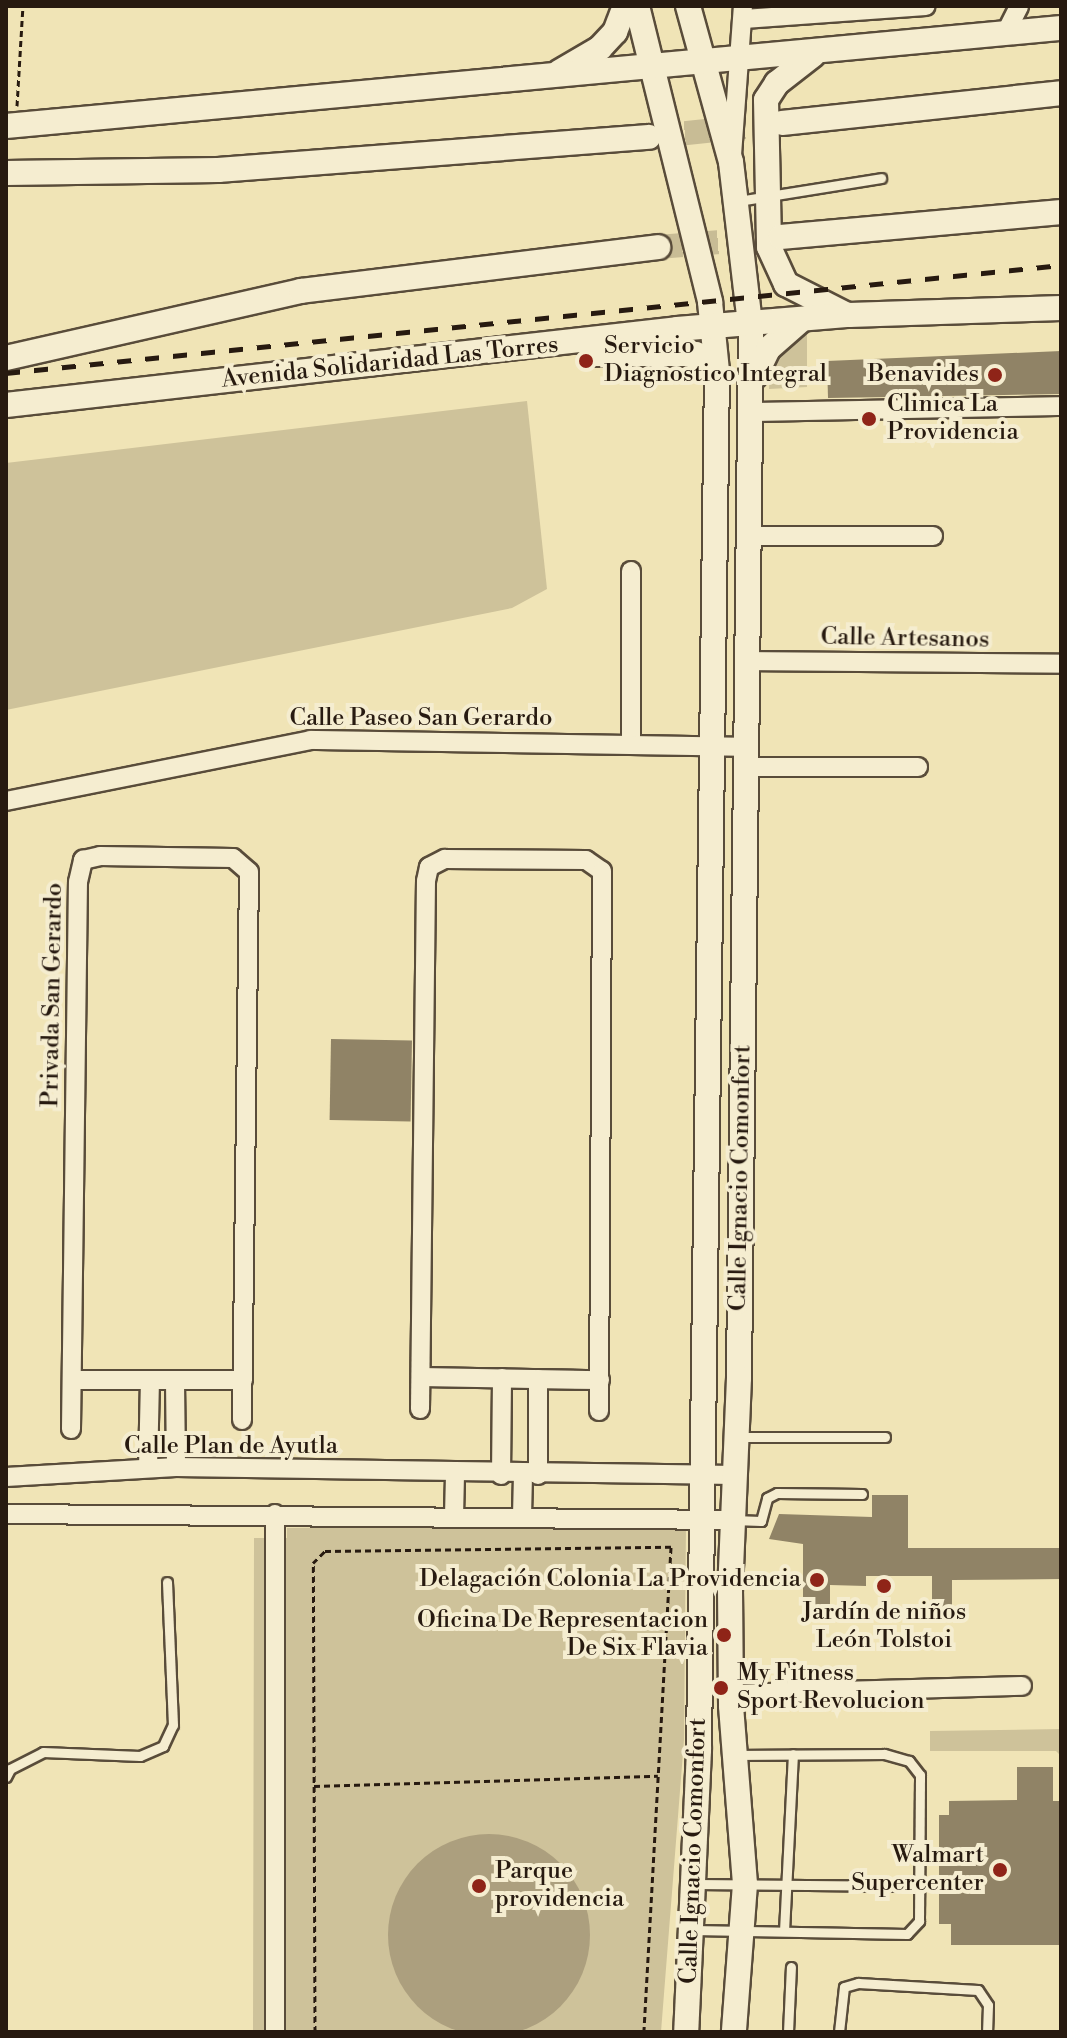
<!DOCTYPE html>
<meta charset="utf-8">
<style>
body{margin:0}
#map{position:relative;width:1067px;height:2038px;overflow:hidden;background:#f0e4b6;font-family:"Libre Bodoni",serif}
div>[style]{position:absolute}
[style*='--x']{left:calc(var(--x)*1px);top:calc(var(--y)*1px);width:calc(var(--w)*1px);rotate:calc(var(--a)*1deg)}
.green>*{inset:0;background:#cec29a}
.water>*{inset:0;background:#ac9f7e}
.round{border-radius:50%}
.building>*{inset:0;background:#908366;transform-origin:0 0}
.secondary-tunnel>*{height:24px;margin-top:-12px;transform-origin:0;background:repeating-linear-gradient(90deg,#c8bc95 0 24px,transparent 0 36px)}
.path>*{height:3px;margin-top:-1.5px;transform-origin:0;background:repeating-linear-gradient(90deg,#271a10 0 6px,transparent 0 10px)}
.roads{filter:drop-shadow(2px 0 #594c3a) drop-shadow(-2px 0 #594c3a) drop-shadow(0 2px #594c3a) drop-shadow(0 -2px #594c3a)}
.lane>*{height:9px;margin:-4.5px;padding:0 4.5px;transform-origin:4.5px;border-radius:4.5px;background:#f5edd0}
.street>*{height:18px;margin:-9px;padding:0 9px;transform-origin:9px;border-radius:9px;background:#f5edd0}
.secondary>*{height:24px;margin:-12px;padding:0 12px;transform-origin:12px;border-radius:12px;background:#f5edd0}
.rail>*{height:5px;margin-top:-2.5px;transform-origin:0;background:repeating-linear-gradient(90deg,#271a10 0 14px,transparent 0 28px)}
.dots>*{width:22px;height:22px;translate:-50% -50%;box-sizing:border-box;border:4px solid #f5edd0;border-radius:50%}
span{translate:-50% -50%;white-space:nowrap;text-align:center;line-height:1.15;-webkit-text-stroke:8px #f5edd0;paint-order:stroke}
.poi-label{font-size:24px;color:#271a10}
.left{translate:0 -50%;text-align:left}
.right{translate:-100% -50%;text-align:right}
.street-label{font-size:24px;color:#271a10}
.frame{position:absolute;inset:0;border:8px solid #271a10;pointer-events:none}
</style>
<div id="map">
<div class="green">
<i style="clip-path:polygon(807px 335px,807px 387px,769px 389px,771px 356px,784px 340px)"></i>
<i style="clip-path:polygon(527px 401px,547px 589px,512px 608px,6px 710px,6px 463px)"></i>
<i style="clip-path:polygon(686px 1524px,684px 1740px,661px 2032px,253px 2032px,254px 1538px,287px 1538px,287px 1528px)"></i>
<i style="clip-path:polygon(1061px 1729px,1061px 1756px,1056px 1751px,930px 1751px,930px 1731px)"></i>
</div>
<div class="water">
<i class="round" style="left:388px;top:1834px;width:202px;height:202px"></i>
</div>
<div class="building">
<i style="clip-path:polygon(1061px 351px,1061px 394px,828px 398px,827px 361px)"></i>
<i style="left:331px;top:1039px;width:81px;height:81px;rotate:1deg"></i>
<i style="clip-path:polygon(872px 1495px,908px 1495px,908px 1548px,1061px 1548px,1061px 1579px,952px 1580px,952px 1614px,932px 1614px,932px 1576px,866px 1576px,866px 1586px,830px 1585px,830px 1606px,803px 1606px,803px 1544px,769px 1539px,779px 1514px,872px 1517px)"></i>
<i style="clip-path:polygon(1017px 1767px,1053px 1767px,1053px 1801px,1061px 1801px,1061px 1945px,951px 1945px,951px 1924px,939px 1924px,939px 1815px,949px 1815px,949px 1801px,1017px 1800px)"></i>
</div>
<div class="secondary-tunnel">
<i style="--x:649;--y:137;--w:134;--a:-6"></i>
<i style="--x:658;--y:247;--w:123;--a:-4.6"></i>
</div>
<div class="path">
<i style="--x:17;--y:106;--w:100;--a:-86.6"></i>
<i style="--x:314;--y:1786;--w:344;--a:-1.7"></i>
<i style="--x:315;--y:2032;--w:469;--a:-90.2"></i>
<i style="--x:313;--y:1563;--w:17;--a:-45"></i>
<i style="--x:325;--y:1551;--w:346;--a:-0.7"></i>
<i style="--x:671;--y:1547;--w:486;--a:93.2"></i>
</div>
<div class="roads">
<div class="lane">
<i style="--x:738;--y:201;--w:145;--a:-9.1"></i>
<i style="--x:737;--y:1437;--w:148;--a:0"></i>
<i style="--x:733;--y:1520;--w:28;--a:2"></i>
<i style="--x:761;--y:1521;--w:24;--a:-75"></i>
<i style="--x:767;--y:1498;--w:11;--a:-27"></i>
<i style="--x:777;--y:1493;--w:85;--a:0.7"></i>
<i style="--x:6;--y:1777;--w:9;--a:-63"></i>
<i style="--x:10;--y:1769;--w:37;--a:-27"></i>
<i style="--x:43;--y:1752;--w:97;--a:2.4"></i>
<i style="--x:140;--y:1756;--w:25;--a:-23"></i>
<i style="--x:163;--y:1746;--w:23;--a:-65"></i>
<i style="--x:173;--y:1725;--w:143;--a:-92.4"></i>
<i style="--x:695;--y:1884;--w:224;--a:0.5"></i>
<i style="--x:693;--y:1930;--w:214;--a:1.1"></i>
<i style="--x:907;--y:1934;--w:18;--a:-47"></i>
<i style="--x:919;--y:1921;--w:146;--a:-89.6"></i>
<i style="--x:920;--y:1775;--w:18;--a:-128"></i>
<i style="--x:909;--y:1761;--w:26;--a:-164"></i>
<i style="--x:884;--y:1754;--w:148;--a:179.6"></i>
<i style="--x:784;--y:1931;--w:177;--a:-87.1"></i>
<i style="--x:788;--y:2032;--w:65;--a:-87.4"></i>
<i style="--x:839;--y:2032;--w:45;--a:-83.7"></i>
<i style="--x:844;--y:1987;--w:15;--a:-16"></i>
<i style="--x:858;--y:1983;--w:120;--a:3.3"></i>
<i style="--x:978;--y:1990;--w:18;--a:56"></i>
<i style="--x:988;--y:2005;--w:27;--a:92"></i>
</div>
<div class="street">
<i style="--x:744;--y:19;--w:182;--a:-4.1"></i>
<i style="--x:1005;--y:34;--w:31;--a:-63"></i>
<i style="--x:732;--y:155;--w:149;--a:-85.8"></i>
<i style="--x:751;--y:412;--w:310;--a:-1.1"></i>
<i style="--x:751;--y:536;--w:182;--a:0"></i>
<i style="--x:631;--y:571;--w:173;--a:90"></i>
<i style="--x:748;--y:661;--w:313;--a:0.5"></i>
<i style="--x:746;--y:767;--w:172;--a:0"></i>
<i style="--x:6;--y:801;--w:310;--a:-11.3"></i>
<i style="--x:310;--y:740;--w:436;--a:0.9"></i>
<i style="--x:421;--y:1377;--w:179;--a:1"></i>
<i style="--x:72;--y:1380;--w:171;--a:0"></i>
<i style="--x:175;--y:1382;--w:85;--a:89.3"></i>
<i style="--x:420;--y:1409;--w:528;--a:-89.35"></i>
<i style="--x:426;--y:881;--w:14;--a:-78"></i>
<i style="--x:429;--y:867;--w:18;--a:-27"></i>
<i style="--x:445;--y:859;--w:141;--a:0.4"></i>
<i style="--x:586;--y:860;--w:19;--a:35"></i>
<i style="--x:602;--y:871;--w:540;--a:90.32"></i>
<i style="--x:71;--y:1429;--w:547;--a:-89.27"></i>
<i style="--x:78;--y:882;--w:23;--a:-77"></i>
<i style="--x:83;--y:860;--w:17;--a:-13"></i>
<i style="--x:100;--y:856;--w:133;--a:0.9"></i>
<i style="--x:233;--y:858;--w:21;--a:41"></i>
<i style="--x:249;--y:872;--w:548;--a:90.73"></i>
<i style="--x:148;--y:1468;--w:86;--a:-88.7"></i>
<i style="--x:501;--y:1475;--w:97;--a:-89.4"></i>
<i style="--x:538;--y:1475;--w:96;--a:-90"></i>
<i style="--x:6;--y:1477;--w:170;--a:-3.4"></i>
<i style="--x:176;--y:1467;--w:559;--a:0.82"></i>
<i style="--x:6;--y:1514;--w:727;--a:0.47"></i>
<i style="--x:454;--y:1516;--w:41;--a:-88.6"></i>
<i style="--x:522;--y:1516;--w:41;--a:-88.6"></i>
<i style="--x:731;--y:1694;--w:291;--a:-1.6"></i>
<i style="--x:275;--y:2032;--w:518;--a:-90"></i>
</div>
<div class="secondary">
<i style="--x:637;--y:6;--w:305;--a:76.1"></i>
<i style="--x:710;--y:302;--w:69;--a:84.2"></i>
<i style="--x:717;--y:371;--w:1379;--a:90.75"></i>
<i style="--x:699;--y:1750;--w:282;--a:92.6"></i>
<i style="--x:688;--y:6;--w:162;--a:74.6"></i>
<i style="--x:731;--y:162;--w:172;--a:83.3"></i>
<i style="--x:751;--y:333;--w:1045;--a:90.66"></i>
<i style="--x:739;--y:1378;--w:211;--a:92.4"></i>
<i style="--x:730;--y:1589;--w:117;--a:89.5"></i>
<i style="--x:731;--y:1706;--w:179;--a:85.5"></i>
<i style="--x:745;--y:1884;--w:148;--a:94.3"></i>
<i style="--x:813;--y:55;--w:46;--a:142.1"></i>
<i style="--x:777;--y:83;--w:20;--a:123"></i>
<i style="--x:766;--y:100;--w:147;--a:88.8"></i>
<i style="--x:769;--y:247;--w:41;--a:65.3"></i>
<i style="--x:786;--y:284;--w:64;--a:27"></i>
<i style="--x:559;--y:72;--w:48;--a:-30.3"></i>
<i style="--x:600;--y:48;--w:22;--a:-47"></i>
<i style="--x:615;--y:32;--w:28;--a:-69"></i>
<i style="--x:782;--y:123;--w:281;--a:-6.1"></i>
<i style="--x:6;--y:126;--w:1060;--a:-5.31"></i>
<i style="--x:6;--y:173;--w:212;--a:-0.8"></i>
<i style="--x:218;--y:170;--w:432;--a:-4.4"></i>
<i style="--x:781;--y:237;--w:281;--a:-5.1"></i>
<i style="--x:596;--y:354;--w:100;--a:0"></i>
<i style="--x:696;--y:354;--w:27;--a:39"></i>
<i style="--x:6;--y:358;--w:303;--a:-12.8"></i>
<i style="--x:301;--y:291;--w:360;--a:-7"></i>
<i style="--x:755;--y:376;--w:30;--a:-64"></i>
<i style="--x:768;--y:349;--w:44;--a:-41.3"></i>
<i style="--x:6;--y:405;--w:675;--a:-6.46"></i>
<i style="--x:677;--y:329;--w:173;--a:-4.7"></i>
<i style="--x:849;--y:315;--w:212;--a:-1.9"></i>
</div>
</div>
<div class="rail">
<i style="--x:6;--y:373;--w:1061;--a:-5.84"></i>
</div>
<div class="dots">
<i style="left:586px;top:361px;background:#8f2418"></i>
<i style="left:995px;top:375px;background:#8f2418"></i>
<i style="left:869px;top:419px;background:#8f2418"></i>
<i style="left:817px;top:1580px;background:#8f2418"></i>
<i style="left:884px;top:1586px;background:#8f2418"></i>
<i style="left:724px;top:1635px;background:#8f2418"></i>
<i style="left:721px;top:1688px;background:#8f2418"></i>
<i style="left:1000px;top:1870px;background:#8f2418"></i>
<i style="left:479px;top:1886px;background:#8f2418"></i>
</div>
<div class="poi-label">
<span class="left" style="left:604px;top:361px">Servicio<br>Diagnostico Integral</span>
<span class="right" style="left:979px;top:375px">Benavides</span>
<span class="left" style="left:887px;top:419px">Clinica La<br>Providencia</span>
<span class="right" style="left:801px;top:1580px">Delagación Colonia La Providencia</span>
<span style="left:884px;top:1627px">Jardín de niños<br>León Tolstoi</span>
<span class="right" style="left:708px;top:1635px">Oficina De Representacion<br>De Six Flavia</span>
<span class="left" style="left:737px;top:1688px">My Fitness<br>Sport Revolucion</span>
<span class="right" style="left:984px;top:1870px">Walmart<br>Supercenter</span>
<span class="left" style="left:495px;top:1886px">Parque<br>providencia</span>
</div>
<div class="street-label">
<span style="left:390px;top:363px;rotate:-6deg">Avenida Solidaridad Las Torres</span>
<span style="left:905px;top:639px;rotate:1deg">Calle Artesanos</span>
<span style="left:421px;top:719px">Calle Paseo San Gerardo</span>
<span style="left:53px;top:995px;rotate:-89deg">Privada San Gerardo</span>
<span style="left:741px;top:1178px;rotate:-89deg">Calle Ignacio Comonfort</span>
<span style="left:231px;top:1447px">Calle Plan de Ayutla</span>
<span style="left:694px;top:1851px;rotate:-88deg">Calle Ignacio Comonfort</span>
</div>
<div class="frame"></div>
</div>
